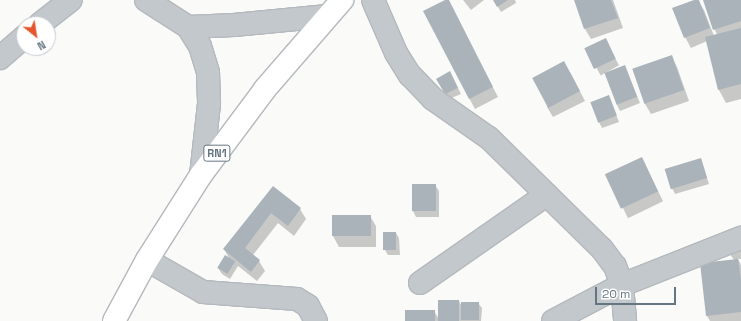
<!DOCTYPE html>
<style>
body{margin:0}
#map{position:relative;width:741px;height:321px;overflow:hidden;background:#fafaf8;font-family:"Space Grotesk",sans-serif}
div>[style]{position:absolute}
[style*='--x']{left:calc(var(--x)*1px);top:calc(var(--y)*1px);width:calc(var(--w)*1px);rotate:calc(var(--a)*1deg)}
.shadow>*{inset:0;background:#0003;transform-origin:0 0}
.building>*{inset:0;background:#aab3b9;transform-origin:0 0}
.roads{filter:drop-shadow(1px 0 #b4b9bd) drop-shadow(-1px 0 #b4b9bd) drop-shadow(0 1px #b4b9bd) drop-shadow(0 -1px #b4b9bd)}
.minor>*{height:22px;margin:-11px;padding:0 11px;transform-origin:11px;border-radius:11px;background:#c3c8cc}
.trunk>*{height:22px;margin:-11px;padding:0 11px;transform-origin:11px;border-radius:11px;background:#fff}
span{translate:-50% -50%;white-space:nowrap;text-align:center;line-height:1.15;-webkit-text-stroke:4px #fff;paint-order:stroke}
.shield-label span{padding:1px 3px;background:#fff;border:1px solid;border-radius:3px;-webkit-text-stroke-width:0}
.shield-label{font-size:11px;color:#657683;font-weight:700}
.north{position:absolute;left:16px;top:16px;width:40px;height:40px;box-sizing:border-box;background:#fff;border:1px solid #c1c8cd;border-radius:50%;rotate:150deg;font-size:11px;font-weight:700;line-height:16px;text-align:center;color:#657683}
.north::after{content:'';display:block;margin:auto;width:14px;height:18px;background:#e4572e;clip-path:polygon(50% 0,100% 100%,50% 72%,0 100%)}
.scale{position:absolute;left:595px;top:287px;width:81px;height:18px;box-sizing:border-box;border:2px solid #657683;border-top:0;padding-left:5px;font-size:12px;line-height:14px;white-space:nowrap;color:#657683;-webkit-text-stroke:3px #fff;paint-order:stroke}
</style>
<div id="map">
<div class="shadow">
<i style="clip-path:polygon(447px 0,498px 97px,475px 109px,469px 98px)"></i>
<i style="clip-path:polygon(463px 0,484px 0,471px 10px)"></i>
<i style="clip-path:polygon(494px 0,515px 0,516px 3px,501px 12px)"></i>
<i style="clip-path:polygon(575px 0,613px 0,623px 28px,591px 39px,585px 29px)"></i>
<i style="clip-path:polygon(697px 0,704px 10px,714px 36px,717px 35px,704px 0,741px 0,741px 99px,726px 103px,719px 90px,707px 41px,691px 48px,685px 37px)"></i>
<i style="left:605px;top:40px;width:29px;height:21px;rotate:61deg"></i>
<i style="clip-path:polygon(671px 56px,677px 67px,689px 101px,651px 114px,645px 104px,633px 70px)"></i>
<i style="clip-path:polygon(625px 67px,640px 103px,620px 111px,617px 105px)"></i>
<i style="clip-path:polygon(570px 72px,585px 101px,553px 117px,547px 107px)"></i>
<i style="clip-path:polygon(453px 78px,461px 94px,449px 99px,438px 79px)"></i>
<i style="clip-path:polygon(611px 102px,619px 122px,602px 128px,599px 122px)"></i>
<i style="left:642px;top:158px;width:48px;height:39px;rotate:64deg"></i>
<i style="clip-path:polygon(701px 159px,709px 184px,675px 194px,672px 188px)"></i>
<i style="clip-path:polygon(413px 185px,435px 185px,439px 191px,439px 217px,416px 217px,413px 211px)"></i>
<i style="clip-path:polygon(273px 187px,300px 209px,306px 219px,294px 236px,278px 223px,253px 255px,259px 261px,265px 271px,257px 281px,238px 266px,230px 279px,222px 274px,218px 268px,229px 258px,224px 249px)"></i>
<i style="clip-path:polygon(333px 216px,370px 216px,376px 226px,376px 247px,339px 247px,333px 236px)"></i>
<i style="clip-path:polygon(396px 233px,399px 238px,400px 255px,388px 255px,385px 250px)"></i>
<i style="clip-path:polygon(741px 242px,741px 259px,738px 259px,741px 265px,741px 321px,710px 321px,707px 316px,734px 260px,730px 254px)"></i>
<i style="clip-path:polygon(459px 301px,462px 307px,478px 303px,482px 308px,481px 321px,406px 321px,434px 311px,439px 319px)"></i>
</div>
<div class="building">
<i style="clip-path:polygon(445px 0,449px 0,493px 87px,469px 99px,423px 11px)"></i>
<i style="clip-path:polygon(493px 0,508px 0,497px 7px)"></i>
<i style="clip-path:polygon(574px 0,611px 0,618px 18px,584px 29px)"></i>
<i style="clip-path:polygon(694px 0,699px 0,710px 28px,684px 38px,672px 8px)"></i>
<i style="clip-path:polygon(703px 0,741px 0,741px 21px,713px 30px)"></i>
<i style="clip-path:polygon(741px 28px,741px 84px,718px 90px,705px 37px)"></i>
<i style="left:606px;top:38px;width:23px;height:24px;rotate:65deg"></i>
<i style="left:672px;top:55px;width:37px;height:42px;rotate:71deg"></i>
<i style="left:564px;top:61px;width:34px;height:36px;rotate:62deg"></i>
<i style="left:625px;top:65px;width:34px;height:22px;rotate:69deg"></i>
<i style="clip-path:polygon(450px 71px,458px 88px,445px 94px,436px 79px)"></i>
<i style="left:609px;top:95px;width:22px;height:20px;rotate:69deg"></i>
<i style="left:642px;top:157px;width:38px;height:41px;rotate:65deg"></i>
<i style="left:701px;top:158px;width:21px;height:38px;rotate:73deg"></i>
<i style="left:412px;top:184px;width:24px;height:27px"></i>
<i style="clip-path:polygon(273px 186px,301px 208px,288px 226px,271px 213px,245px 248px,260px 260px,251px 272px,223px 249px)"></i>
<i style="left:332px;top:215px;width:39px;height:21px"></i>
<i style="left:383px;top:232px;width:13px;height:18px"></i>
<i style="left:225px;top:255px;width:12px;height:15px;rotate:31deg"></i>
<i style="clip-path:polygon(738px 259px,741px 280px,741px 312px,706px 316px,700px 263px)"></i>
<i style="left:438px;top:300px;width:21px;height:21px"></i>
<i style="left:461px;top:302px;width:18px;height:18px"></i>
<i style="left:405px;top:310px;width:30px;height:11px"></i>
</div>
<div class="roads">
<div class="minor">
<i style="--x:146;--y:0;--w:50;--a:32.7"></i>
<i style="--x:188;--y:27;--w:22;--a:58"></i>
<i style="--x:200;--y:46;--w:28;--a:73"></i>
<i style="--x:208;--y:73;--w:31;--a:88"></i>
<i style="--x:209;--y:104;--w:71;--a:96.4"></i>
<i style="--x:373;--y:0;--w:58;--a:66.5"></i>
<i style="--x:396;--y:53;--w:26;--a:58"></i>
<i style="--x:410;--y:75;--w:33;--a:46"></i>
<i style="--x:433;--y:99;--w:68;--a:34.9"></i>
<i style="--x:489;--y:138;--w:158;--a:44.5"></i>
<i style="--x:602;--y:249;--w:21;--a:53"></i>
<i style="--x:615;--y:266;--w:20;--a:70"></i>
<i style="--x:622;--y:285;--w:36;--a:85"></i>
<i style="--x:40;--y:24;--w:39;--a:-38"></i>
<i style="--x:188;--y:27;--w:46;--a:-2.5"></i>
<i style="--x:234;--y:25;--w:94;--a:-5.5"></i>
<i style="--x:0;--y:58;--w:32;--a:-41"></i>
<i style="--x:147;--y:260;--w:64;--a:29.7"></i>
<i style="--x:203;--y:292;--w:94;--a:4.3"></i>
<i style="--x:297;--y:299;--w:13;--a:32"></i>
<i style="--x:308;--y:306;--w:17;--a:62"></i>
<i style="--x:420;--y:283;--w:154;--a:-34.9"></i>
<i style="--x:553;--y:321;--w:78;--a:-27.6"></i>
<i style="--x:622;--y:285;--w:128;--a:-21.6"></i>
</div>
<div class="trunk">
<i style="--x:114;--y:321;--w:69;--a:-61.6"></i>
<i style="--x:147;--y:260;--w:101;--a:-57.6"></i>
<i style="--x:201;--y:175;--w:107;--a:-53.3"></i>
<i style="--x:265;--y:89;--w:118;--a:-49.1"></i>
</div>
</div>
<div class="shield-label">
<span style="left:217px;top:153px">RN1</span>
</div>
<div class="north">N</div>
<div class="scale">20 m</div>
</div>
